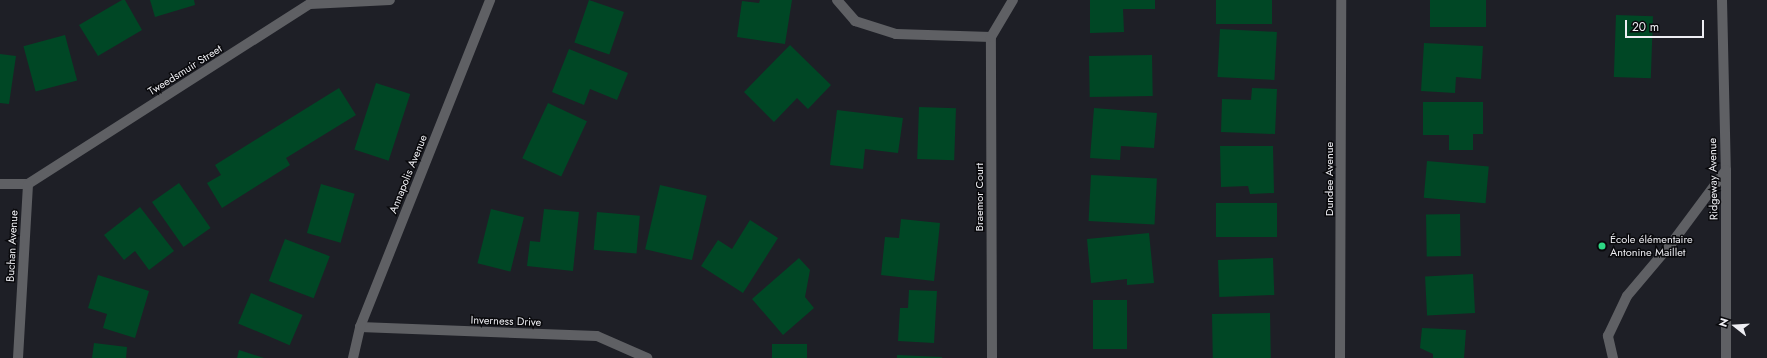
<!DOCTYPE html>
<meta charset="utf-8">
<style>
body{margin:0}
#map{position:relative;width:1767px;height:358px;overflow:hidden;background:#1e1f26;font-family:Jost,sans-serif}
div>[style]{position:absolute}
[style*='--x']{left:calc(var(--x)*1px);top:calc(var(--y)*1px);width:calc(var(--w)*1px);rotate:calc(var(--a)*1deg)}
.building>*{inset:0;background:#004725;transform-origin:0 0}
.street>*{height:10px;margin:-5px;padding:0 5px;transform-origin:5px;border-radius:5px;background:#5f6064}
.dots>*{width:11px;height:11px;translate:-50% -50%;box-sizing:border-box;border:2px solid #09090c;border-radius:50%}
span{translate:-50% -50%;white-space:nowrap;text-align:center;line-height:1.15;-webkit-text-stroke:3px #09090c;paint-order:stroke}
.street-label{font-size:11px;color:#eeeef3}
.poi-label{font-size:11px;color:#eeeef3}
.left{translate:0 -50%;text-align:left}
.north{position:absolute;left:1715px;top:306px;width:40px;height:40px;-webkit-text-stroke:3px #09090c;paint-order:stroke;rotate:287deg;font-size:11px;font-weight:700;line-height:16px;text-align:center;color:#eeeef3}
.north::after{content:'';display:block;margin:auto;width:14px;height:18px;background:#eeeef3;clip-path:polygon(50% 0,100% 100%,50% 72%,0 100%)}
.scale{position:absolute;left:1625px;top:20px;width:79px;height:18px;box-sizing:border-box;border:2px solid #eeeef3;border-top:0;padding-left:5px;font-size:12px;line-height:14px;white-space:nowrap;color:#eeeef3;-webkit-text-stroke:3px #09090c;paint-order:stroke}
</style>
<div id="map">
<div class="building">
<i style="clip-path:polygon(122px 0,125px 0,142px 30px,98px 56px,79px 25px)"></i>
<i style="clip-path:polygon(150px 0,194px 0,195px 5px,155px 17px)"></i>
<i style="left:589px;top:0;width:37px;height:45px;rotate:19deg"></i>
<i style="clip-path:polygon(760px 0,792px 0,785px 44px,737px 37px,742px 1px,759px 3px)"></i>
<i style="clip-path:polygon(1090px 0,1155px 0,1155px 9px,1123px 9px,1124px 32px,1090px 33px)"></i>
<i style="left:1216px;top:0;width:56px;height:24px"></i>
<i style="left:1430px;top:0;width:56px;height:27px"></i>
<i style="left:1616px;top:15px;width:37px;height:62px;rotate:2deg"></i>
<i style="left:1220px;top:29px;width:57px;height:48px;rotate:3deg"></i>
<i style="left:65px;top:35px;width:47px;height:43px;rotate:75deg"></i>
<i style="clip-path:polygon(1424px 43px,1483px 46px,1481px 79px,1456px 77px,1455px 93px,1421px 91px)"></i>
<i style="clip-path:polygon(790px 45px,831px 85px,808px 109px,797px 98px,774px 122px,744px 92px)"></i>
<i style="clip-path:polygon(569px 49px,628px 73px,617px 100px,590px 89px,584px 105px,552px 92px)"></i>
<i style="clip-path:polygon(0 54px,16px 56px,9px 104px,0 103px)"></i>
<i style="left:1152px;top:55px;width:41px;height:63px;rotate:89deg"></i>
<i style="left:376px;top:83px;width:36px;height:70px;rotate:18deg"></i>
<i style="clip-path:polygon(339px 88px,356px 115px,286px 158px,290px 165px,222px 208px,207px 183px,221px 175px,215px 165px)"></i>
<i style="clip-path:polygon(1252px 88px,1277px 89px,1275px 134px,1221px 132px,1222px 99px,1251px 100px)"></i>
<i style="clip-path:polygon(1423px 102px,1483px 102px,1483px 134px,1473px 134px,1473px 150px,1449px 150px,1449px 135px,1423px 135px)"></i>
<i style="left:548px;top:103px;width:43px;height:61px;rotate:25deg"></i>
<i style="left:919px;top:107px;width:37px;height:52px;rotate:2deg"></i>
<i style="clip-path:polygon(1094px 108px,1157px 113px,1154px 148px,1121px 146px,1120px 160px,1090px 158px)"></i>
<i style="clip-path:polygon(837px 110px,903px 118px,898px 153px,865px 149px,863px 169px,830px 165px)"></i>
<i style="clip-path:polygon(1220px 146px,1273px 146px,1274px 193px,1250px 194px,1248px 186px,1221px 187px)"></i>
<i style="left:1427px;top:161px;width:62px;height:37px;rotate:5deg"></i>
<i style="left:1091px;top:175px;width:66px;height:46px;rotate:3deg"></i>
<i style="left:179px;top:183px;width:55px;height:33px;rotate:55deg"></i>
<i style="left:321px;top:184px;width:35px;height:51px;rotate:16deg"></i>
<i style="left:660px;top:185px;width:48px;height:66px;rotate:13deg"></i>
<i style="left:1216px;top:203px;width:61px;height:34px"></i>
<i style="clip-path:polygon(140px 207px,174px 251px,149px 270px,135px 251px,124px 260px,104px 235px)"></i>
<i style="left:491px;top:209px;width:34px;height:56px;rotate:14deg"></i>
<i style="clip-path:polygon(544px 209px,579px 212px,573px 271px,527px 266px,530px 241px,540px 242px)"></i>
<i style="left:597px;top:212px;width:43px;height:38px;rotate:5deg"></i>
<i style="left:1460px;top:214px;width:42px;height:34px;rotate:89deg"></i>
<i style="clip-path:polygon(901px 219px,940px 223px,934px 281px,881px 275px,885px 237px,899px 238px)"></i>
<i style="clip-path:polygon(750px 220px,778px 238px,743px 293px,701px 266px,718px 240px,732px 249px)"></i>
<i style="clip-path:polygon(1149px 233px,1154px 283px,1127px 285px,1127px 279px,1091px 283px,1087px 239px)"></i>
<i style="left:285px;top:239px;width:48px;height:45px;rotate:21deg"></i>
<i style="clip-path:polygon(799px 258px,810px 270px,805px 297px,814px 308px,783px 335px,752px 299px)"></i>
<i style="left:1273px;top:258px;width:37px;height:55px;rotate:88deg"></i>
<i style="left:1473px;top:274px;width:39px;height:48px;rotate:87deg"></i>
<i style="clip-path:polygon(98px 275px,149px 291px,135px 338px,103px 328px,107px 314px,88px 308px)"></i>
<i style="clip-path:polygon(909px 290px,937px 291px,934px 343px,898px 341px,900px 308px,908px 308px)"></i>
<i style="left:251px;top:293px;width:56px;height:33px;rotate:23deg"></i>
<i style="left:1093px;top:300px;width:34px;height:49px"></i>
<i style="left:1270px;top:313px;width:45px;height:58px;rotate:89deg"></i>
<i style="clip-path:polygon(1422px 328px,1466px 330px,1464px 358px,1433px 358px,1433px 354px,1420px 348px)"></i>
<i style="clip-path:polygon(94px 343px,127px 347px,126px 358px,92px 358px)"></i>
<i style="left:807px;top:344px;width:14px;height:35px;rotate:90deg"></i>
<i style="clip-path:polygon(239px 350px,264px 358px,237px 358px)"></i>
<i style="clip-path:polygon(897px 355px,942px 357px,942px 358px,897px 358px)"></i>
</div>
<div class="street">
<i style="--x:837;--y:0;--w:28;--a:49"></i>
<i style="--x:855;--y:21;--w:43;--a:17.6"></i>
<i style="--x:896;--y:34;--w:95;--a:1.8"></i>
<i style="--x:1722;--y:0;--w:170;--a:88.7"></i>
<i style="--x:1726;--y:170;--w:188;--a:90"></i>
<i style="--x:0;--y:184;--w:28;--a:0"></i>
<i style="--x:28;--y:184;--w:335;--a:-32.6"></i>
<i style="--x:310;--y:4;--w:80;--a:-2.9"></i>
<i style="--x:360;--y:327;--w:237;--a:2.2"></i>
<i style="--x:597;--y:336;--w:55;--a:23.7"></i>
<i style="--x:18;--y:358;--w:174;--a:-86.7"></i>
<i style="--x:353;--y:358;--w:32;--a:-77"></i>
<i style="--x:360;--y:327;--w:352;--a:-68.3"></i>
<i style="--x:992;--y:358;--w:321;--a:-90.2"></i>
<i style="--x:991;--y:37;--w:43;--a:-59.3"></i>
<i style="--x:1340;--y:358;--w:358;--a:-89.8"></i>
<i style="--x:1613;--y:358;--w:23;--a:-103"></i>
<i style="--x:1608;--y:336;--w:44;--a:-64.6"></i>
<i style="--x:1627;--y:296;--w:68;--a:-49.8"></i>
<i style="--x:1671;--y:244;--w:92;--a:-53.4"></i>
</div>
<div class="dots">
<i style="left:1602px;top:246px;background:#2dd884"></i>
</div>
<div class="street-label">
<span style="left:185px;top:70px;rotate:-32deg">Tweedsmuir Street</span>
<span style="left:408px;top:174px;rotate:-68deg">Annapolis Avenue</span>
<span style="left:1329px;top:179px;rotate:-90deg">Dundee Avenue</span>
<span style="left:1713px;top:179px;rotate:-91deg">Ridgeway Avenue</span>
<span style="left:979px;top:197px;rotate:-90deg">Braemor Court</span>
<span style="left:12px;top:246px;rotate:-87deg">Buchan Avenue</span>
<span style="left:506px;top:321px;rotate:2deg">Inverness Drive</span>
</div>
<div class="poi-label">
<span class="left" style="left:1610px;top:246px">École élémentaire<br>Antonine Maillet</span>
</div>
<div class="north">N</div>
<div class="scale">20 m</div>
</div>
